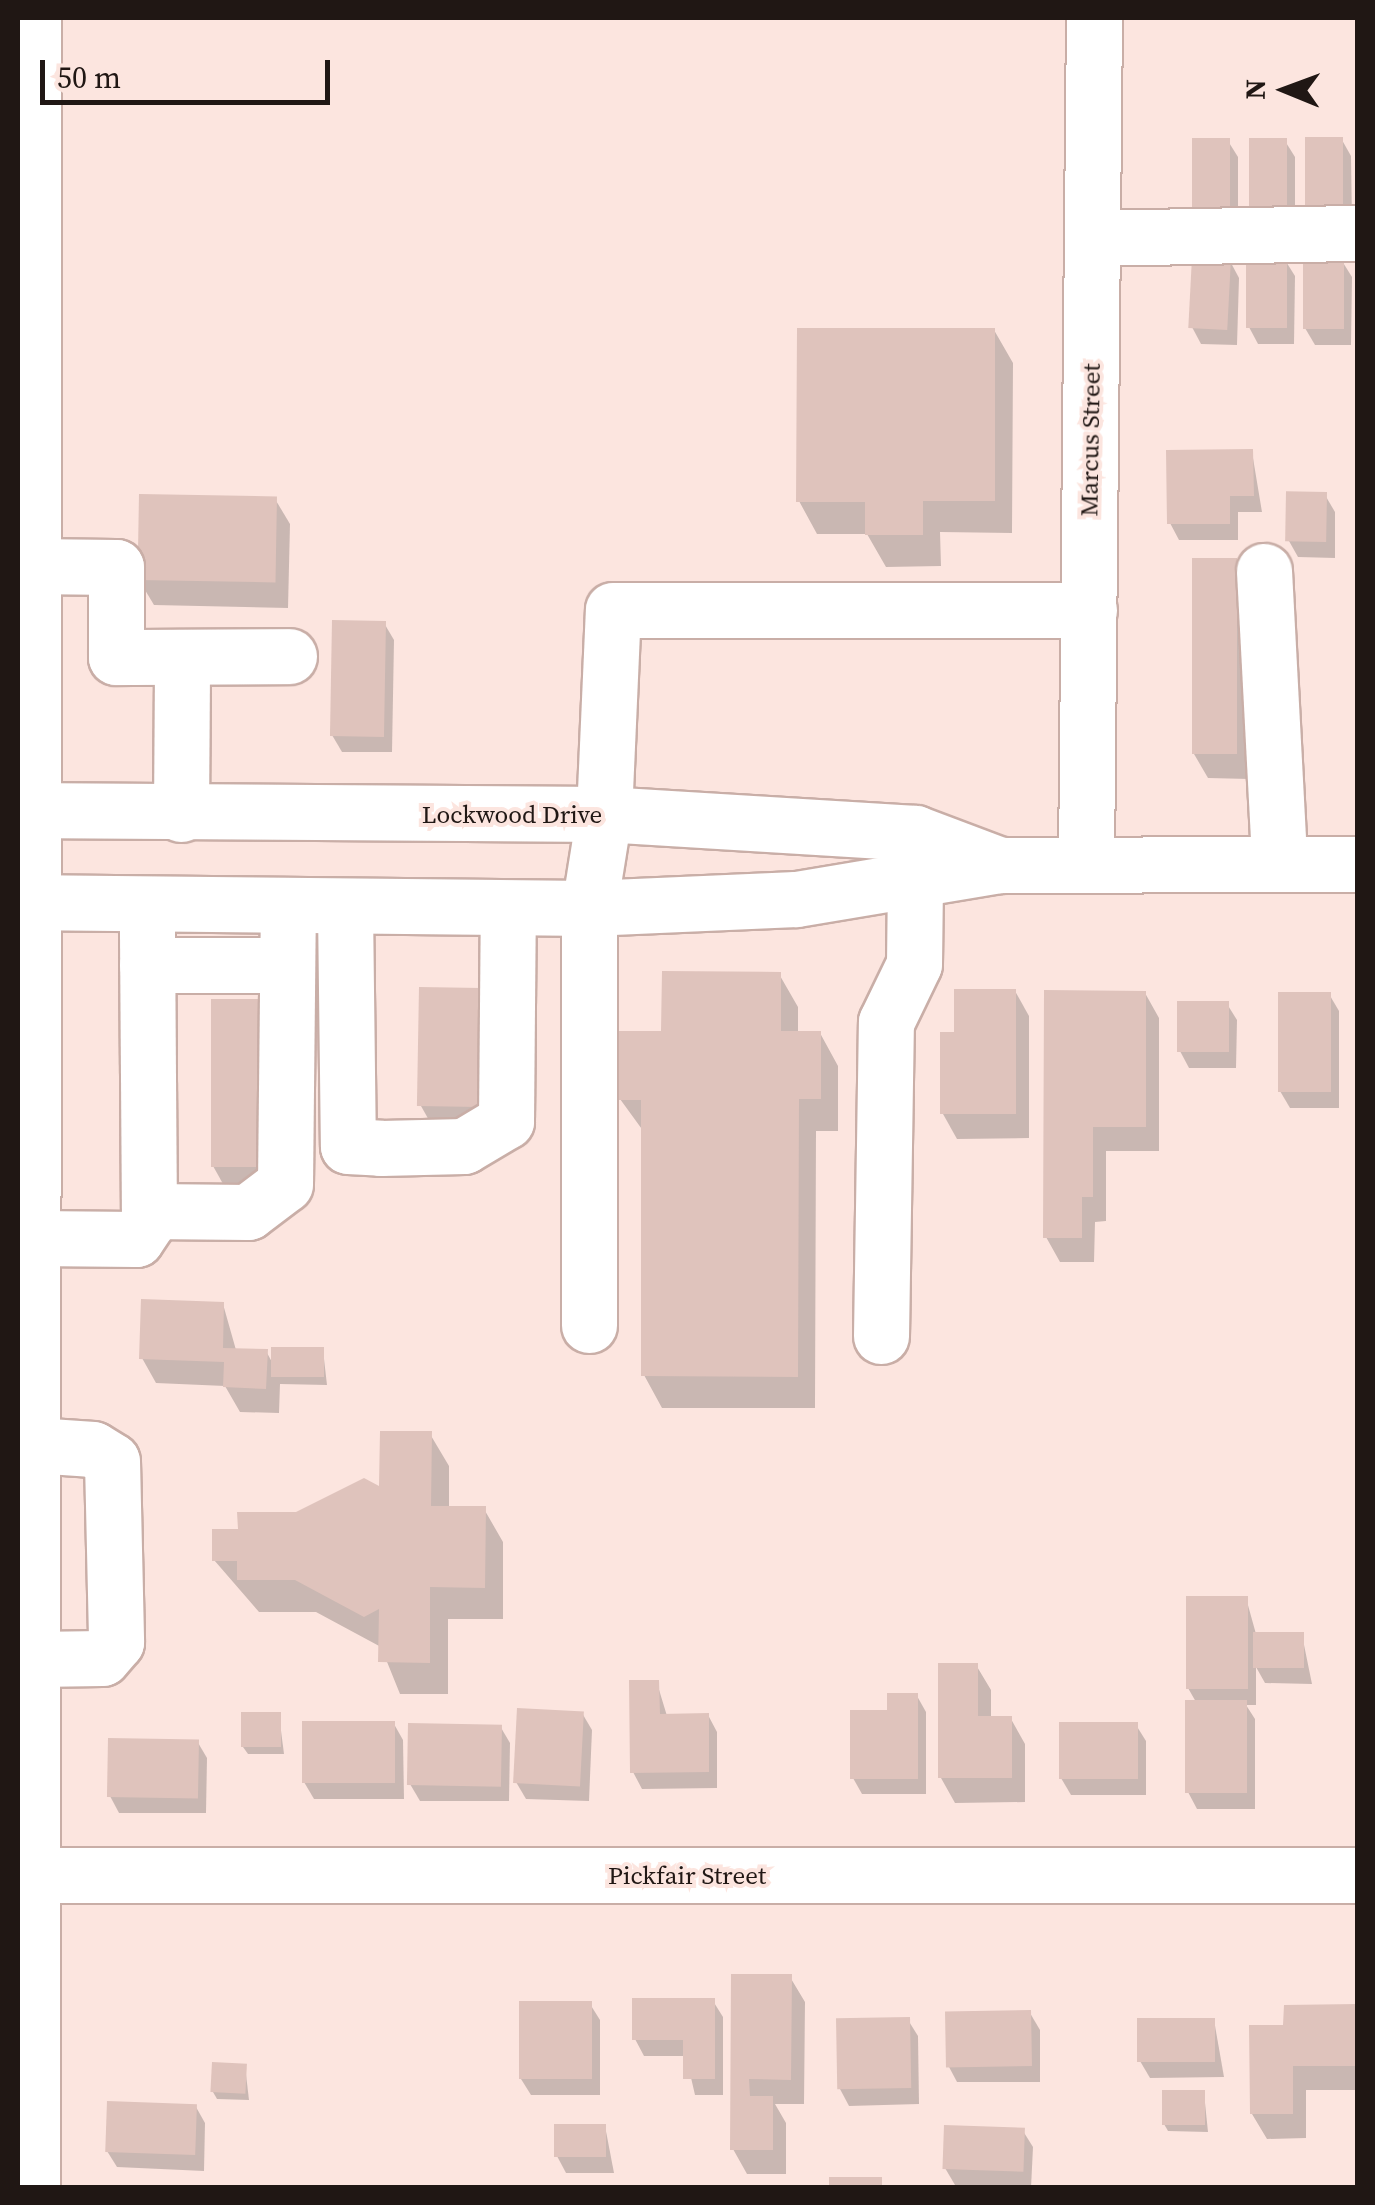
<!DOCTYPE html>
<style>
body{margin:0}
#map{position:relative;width:1375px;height:2205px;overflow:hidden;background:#fce5df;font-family:"Source Serif 4",serif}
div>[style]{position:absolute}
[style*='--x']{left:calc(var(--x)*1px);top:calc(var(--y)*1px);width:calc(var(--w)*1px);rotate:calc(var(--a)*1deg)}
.shadow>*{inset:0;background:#0003}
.building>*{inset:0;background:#dfc3bc;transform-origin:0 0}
.roads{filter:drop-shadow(2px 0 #c9aea7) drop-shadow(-2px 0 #c9aea7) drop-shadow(0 2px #c9aea7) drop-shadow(0 -2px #c9aea7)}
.minor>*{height:55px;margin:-27.5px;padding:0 27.5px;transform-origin:27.5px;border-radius:27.5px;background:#fff}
.major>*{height:55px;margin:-27.5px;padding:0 27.5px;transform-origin:27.5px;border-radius:27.5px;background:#fff}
span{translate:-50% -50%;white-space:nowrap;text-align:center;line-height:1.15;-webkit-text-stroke:8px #fce5df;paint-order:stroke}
.street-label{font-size:25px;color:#201714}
.frame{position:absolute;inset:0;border:20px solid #201714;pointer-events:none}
.north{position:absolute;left:1235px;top:40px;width:100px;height:100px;-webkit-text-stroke:8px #fce5df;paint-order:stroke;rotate:271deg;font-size:28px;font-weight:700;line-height:40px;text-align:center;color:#201714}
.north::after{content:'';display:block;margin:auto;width:35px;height:45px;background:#201714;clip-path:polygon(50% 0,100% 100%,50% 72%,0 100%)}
.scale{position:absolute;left:40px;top:60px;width:290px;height:45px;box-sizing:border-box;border:5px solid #201714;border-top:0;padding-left:12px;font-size:30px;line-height:35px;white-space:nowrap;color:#201714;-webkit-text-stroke:8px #fce5df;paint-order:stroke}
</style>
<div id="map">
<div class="shadow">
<i style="clip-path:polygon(1342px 140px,1351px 156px,1352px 224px,1309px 208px)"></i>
<i style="clip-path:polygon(1228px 141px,1238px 157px,1238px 225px,1196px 209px)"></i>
<i style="clip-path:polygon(1285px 141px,1295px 157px,1295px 226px,1262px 226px)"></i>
<i style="clip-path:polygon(1285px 260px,1295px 276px,1294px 344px,1258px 344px,1249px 327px)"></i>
<i style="clip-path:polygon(1230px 261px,1239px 278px,1237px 345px,1201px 344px,1192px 327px)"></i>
<i style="clip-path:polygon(1342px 261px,1352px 277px,1351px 345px,1315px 345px,1305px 328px)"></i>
<i style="clip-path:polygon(994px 330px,1013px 363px,1012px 533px,940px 532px,941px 566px,886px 567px,867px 534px,817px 534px,799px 501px)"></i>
<i style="clip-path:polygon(1252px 452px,1262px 512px,1238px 512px,1238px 540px,1179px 540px,1170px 523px)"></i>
<i style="clip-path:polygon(1325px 495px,1335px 512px,1335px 558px,1298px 557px,1289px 541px)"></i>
<i style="clip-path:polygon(275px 499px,290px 524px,288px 608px,154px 605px,139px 580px)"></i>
<i style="clip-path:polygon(1236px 561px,1250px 585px,1249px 779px,1208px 778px,1194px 754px)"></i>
<i style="clip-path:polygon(384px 623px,394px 640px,392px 752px,342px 752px,332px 735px)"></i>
<i style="clip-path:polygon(779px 974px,798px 1007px,798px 1033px,820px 1033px,838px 1066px,838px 1131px,816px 1131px,815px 1408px,662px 1408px,644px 1375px,644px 1132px,620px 1099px)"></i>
<i style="clip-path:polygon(496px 991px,509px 1132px,435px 1131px,421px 1106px)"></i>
<i style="clip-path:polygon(1015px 991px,1029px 1016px,1029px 1138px,957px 1139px,943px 1114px,956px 1034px)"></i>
<i style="clip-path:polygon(1145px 993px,1159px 1018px,1159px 1151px,1106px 1151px,1106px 1221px,1095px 1222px,1094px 1262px,1060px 1262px,1046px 1237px)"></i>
<i style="clip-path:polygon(1329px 994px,1339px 1011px,1339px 1108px,1290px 1108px,1280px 1091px)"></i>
<i style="clip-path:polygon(213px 1001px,286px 1191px,227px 1191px,213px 1166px)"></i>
<i style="clip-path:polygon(1227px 1004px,1237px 1020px,1236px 1068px,1189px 1068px,1180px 1051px)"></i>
<i style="clip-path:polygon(223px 1304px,236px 1350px,266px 1351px,273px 1364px,323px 1350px,327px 1385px,280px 1384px,279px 1413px,240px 1412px,225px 1386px,156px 1383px,142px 1358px)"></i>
<i style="clip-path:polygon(430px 1434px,449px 1466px,449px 1509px,484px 1509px,503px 1542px,503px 1619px,448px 1619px,448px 1694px,400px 1694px,381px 1647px,316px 1612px,259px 1612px,214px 1560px,240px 1532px,382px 1490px)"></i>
<i style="clip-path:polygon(1246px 1598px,1256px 1634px,1302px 1635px,1312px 1684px,1265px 1683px,1256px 1667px,1256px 1705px,1246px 1705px,1255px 1719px,1255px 1809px,1197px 1809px,1188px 1792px,1196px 1702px,1188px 1688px)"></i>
<i style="clip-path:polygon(976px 1665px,991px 1690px,991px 1719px,1011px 1719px,1025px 1744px,1025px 1802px,955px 1803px,941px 1778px)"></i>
<i style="clip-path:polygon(657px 1683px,667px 1716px,708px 1715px,717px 1732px,717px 1788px,642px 1789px,633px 1772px)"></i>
<i style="clip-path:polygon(917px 1696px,926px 1712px,926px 1794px,862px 1794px,853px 1778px)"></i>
<i style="clip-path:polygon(582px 1713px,592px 1730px,589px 1801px,526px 1799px,516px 1782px)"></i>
<i style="clip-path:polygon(279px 1715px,284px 1754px,248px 1754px,243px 1747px)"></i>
<i style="clip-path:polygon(394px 1724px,403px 1740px,404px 1799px,314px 1799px,304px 1782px)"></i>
<i style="clip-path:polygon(1136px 1725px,1146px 1741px,1146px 1795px,1071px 1795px,1061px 1778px)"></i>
<i style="clip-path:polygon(500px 1726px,510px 1743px,509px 1801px,420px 1801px,410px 1784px)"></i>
<i style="clip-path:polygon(197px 1741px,207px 1758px,206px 1813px,119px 1813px,110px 1796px)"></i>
<i style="clip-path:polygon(733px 1977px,790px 1977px,805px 2002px,804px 2104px,775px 2104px,786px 2123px,786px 2174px,747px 2174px,733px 2149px)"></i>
<i style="clip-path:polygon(713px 2001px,723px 2017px,723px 2095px,695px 2095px,686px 2056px,644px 2056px,635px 2039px)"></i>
<i style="clip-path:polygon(590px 2004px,600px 2020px,600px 2095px,531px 2095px,521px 2079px)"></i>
<i style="clip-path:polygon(1358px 2007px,1358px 2090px,1306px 2090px,1306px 2138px,1267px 2139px,1252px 2114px,1286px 2027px)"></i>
<i style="clip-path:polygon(1030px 2013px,1040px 2030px,1040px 2082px,957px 2082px,948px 2065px)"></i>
<i style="clip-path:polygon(908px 2020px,918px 2036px,919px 2104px,849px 2106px,840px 2089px)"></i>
<i style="clip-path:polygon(1214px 2020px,1224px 2077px,1150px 2078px,1140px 2061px)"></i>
<i style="clip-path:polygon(245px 2066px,249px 2100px,217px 2099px,213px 2092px)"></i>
<i style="clip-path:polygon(1204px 2093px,1208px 2132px,1168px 2131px,1164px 2124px)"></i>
<i style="clip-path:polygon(196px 2107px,205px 2123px,204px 2171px,117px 2167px,107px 2151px)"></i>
<i style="clip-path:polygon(605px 2126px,614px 2173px,566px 2173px,557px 2156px)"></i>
<i style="clip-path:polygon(1023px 2131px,1033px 2147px,1031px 2188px,955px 2185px,945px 2168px)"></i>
</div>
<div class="building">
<i style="left:1305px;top:137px;width:38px;height:72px"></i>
<i style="left:1230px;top:138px;width:71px;height:38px;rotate:90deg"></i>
<i style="left:1287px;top:138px;width:72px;height:38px;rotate:90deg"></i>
<i style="left:1192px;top:257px;width:39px;height:71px;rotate:3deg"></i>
<i style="left:1246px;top:257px;width:41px;height:71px"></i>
<i style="left:1303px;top:258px;width:41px;height:71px"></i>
<i style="clip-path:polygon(797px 328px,995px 328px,995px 501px,923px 501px,923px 535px,865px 535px,865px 502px,796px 502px)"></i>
<i style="clip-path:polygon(1253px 449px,1254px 496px,1230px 496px,1230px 524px,1167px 524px,1166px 450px)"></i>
<i style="left:1327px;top:492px;width:50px;height:41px;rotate:91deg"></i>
<i style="left:139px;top:494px;width:138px;height:86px;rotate:1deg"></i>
<i style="left:1192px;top:558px;width:45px;height:196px"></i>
<i style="left:332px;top:620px;width:54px;height:116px;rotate:1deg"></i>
<i style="clip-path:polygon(662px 971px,781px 972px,781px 1031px,821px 1031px,821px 1099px,799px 1099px,798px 1377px,641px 1376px,641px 1100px,618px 1100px,618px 1031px,661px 1031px)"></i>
<i style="left:419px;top:987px;width:78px;height:119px;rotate:1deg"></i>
<i style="clip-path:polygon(954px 989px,1016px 989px,1016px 1114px,940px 1114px,940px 1032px,954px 1032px)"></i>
<i style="clip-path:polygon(1044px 990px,1146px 991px,1146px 1127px,1093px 1127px,1093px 1197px,1082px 1197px,1082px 1238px,1043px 1238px)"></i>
<i style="left:1278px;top:992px;width:53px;height:100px"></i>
<i style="left:211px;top:999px;width:63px;height:168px"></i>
<i style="left:1177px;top:1001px;width:52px;height:51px"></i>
<i style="clip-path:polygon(141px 1299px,224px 1302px,223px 1348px,268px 1349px,266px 1389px,223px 1387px,224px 1362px,139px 1359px)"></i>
<i style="left:271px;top:1347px;width:53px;height:30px"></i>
<i style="clip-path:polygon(380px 1431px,432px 1431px,431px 1506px,486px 1506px,485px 1588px,430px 1587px,430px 1663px,378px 1662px,379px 1609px,364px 1617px,295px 1580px,237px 1580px,237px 1561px,212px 1561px,212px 1529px,238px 1529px,237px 1512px,296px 1512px,364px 1478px,379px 1486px)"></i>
<i style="left:1186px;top:1596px;width:62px;height:93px"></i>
<i style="left:1253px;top:1632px;width:51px;height:36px"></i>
<i style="clip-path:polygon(938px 1663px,978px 1663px,978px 1716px,1012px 1716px,1012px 1778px,938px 1778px)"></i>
<i style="clip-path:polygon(629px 1680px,659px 1680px,660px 1714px,709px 1713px,709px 1772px,630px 1773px)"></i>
<i style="clip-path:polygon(887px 1693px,918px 1693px,918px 1779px,850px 1779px,850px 1710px,887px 1710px)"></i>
<i style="left:1185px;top:1700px;width:62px;height:93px"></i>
<i style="left:517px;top:1708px;width:67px;height:75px;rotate:3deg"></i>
<i style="left:241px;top:1712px;width:40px;height:35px"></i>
<i style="left:302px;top:1721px;width:93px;height:62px"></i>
<i style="left:1059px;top:1722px;width:79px;height:57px"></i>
<i style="left:408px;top:1723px;width:94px;height:62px;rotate:1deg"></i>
<i style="left:108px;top:1738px;width:91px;height:59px;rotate:1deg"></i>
<i style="clip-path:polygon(731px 1974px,792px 1974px,791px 2080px,749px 2079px,750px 2096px,773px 2096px,773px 2150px,730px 2150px)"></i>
<i style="clip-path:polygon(632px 1998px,715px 1998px,715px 2079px,683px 2079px,683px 2040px,632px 2040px)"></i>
<i style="left:592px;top:2001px;width:78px;height:73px;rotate:90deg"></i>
<i style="clip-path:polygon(1358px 2004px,1358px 2066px,1293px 2066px,1293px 2114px,1250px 2114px,1249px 2025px,1283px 2025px,1284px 2005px)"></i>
<i style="left:1031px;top:2010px;width:56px;height:86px;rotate:89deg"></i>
<i style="left:910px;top:2017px;width:71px;height:74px;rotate:89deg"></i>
<i style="left:1137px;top:2018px;width:78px;height:44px"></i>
<i style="left:212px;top:2062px;width:35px;height:30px;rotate:3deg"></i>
<i style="left:1162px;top:2090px;width:43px;height:35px"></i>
<i style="left:107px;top:2101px;width:90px;height:51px;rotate:2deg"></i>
<i style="left:554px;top:2124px;width:52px;height:33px"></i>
<i style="left:944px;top:2125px;width:81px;height:44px;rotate:2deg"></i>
<i style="left:882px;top:2177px;width:11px;height:53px;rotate:90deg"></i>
</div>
<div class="roads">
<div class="minor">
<i style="--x:1092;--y:238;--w:266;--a:-1.1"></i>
<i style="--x:30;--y:566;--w:86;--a:0.7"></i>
<i style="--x:116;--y:567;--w:90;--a:90"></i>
<i style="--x:116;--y:657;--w:173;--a:-0.3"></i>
<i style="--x:1264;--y:571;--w:291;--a:87"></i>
<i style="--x:181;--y:814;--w:157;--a:-89.6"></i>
<i style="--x:604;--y:814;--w:204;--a:-87.5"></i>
<i style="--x:613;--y:610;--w:476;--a:0"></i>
<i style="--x:1086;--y:863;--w:845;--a:-89.46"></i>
<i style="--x:345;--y:908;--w:238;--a:89.3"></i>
<i style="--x:348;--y:1146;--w:33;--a:3"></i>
<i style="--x:381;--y:1148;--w:83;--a:-1.4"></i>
<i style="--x:464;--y:1146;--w:49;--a:-30.8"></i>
<i style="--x:506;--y:1121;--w:213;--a:-89.5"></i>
<i style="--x:147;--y:965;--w:140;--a:0"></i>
<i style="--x:149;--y:1211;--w:99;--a:0.6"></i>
<i style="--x:248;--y:1212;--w:46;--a:-37.1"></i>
<i style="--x:285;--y:1184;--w:279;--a:-89.4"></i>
<i style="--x:34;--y:1238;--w:102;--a:0.6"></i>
<i style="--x:136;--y:1239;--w:23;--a:-56"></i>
<i style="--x:149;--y:1220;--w:313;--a:-90.4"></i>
<i style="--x:589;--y:1325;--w:417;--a:-90"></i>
<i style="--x:881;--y:1336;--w:314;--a:-89.1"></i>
<i style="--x:886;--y:1022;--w:64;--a:-64.2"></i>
<i style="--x:914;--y:964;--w:80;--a:-89.3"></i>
<i style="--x:34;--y:1445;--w:59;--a:3.9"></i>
<i style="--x:93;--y:1449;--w:22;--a:32"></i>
<i style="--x:112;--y:1461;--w:181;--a:88.7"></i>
<i style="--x:116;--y:1642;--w:21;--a:131"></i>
<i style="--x:102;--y:1658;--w:67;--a:179.1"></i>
<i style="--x:18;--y:1875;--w:1340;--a:0"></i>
</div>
<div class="major">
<i style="--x:18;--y:810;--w:586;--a:0.39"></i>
<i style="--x:604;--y:814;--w:312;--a:3.5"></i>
<i style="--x:915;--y:833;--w:91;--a:20.6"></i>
<i style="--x:18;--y:902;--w:571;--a:0.6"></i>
<i style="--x:589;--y:908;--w:207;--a:-2.5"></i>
<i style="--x:796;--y:899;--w:207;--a:-9.5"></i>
<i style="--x:1000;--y:865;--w:358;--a:-0.2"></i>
<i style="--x:589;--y:908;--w:95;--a:-80.9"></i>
<i style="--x:32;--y:2188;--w:2170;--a:-89.97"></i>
</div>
</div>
<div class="street-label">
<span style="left:1090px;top:440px;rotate:-89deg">Marcus Street</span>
<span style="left:512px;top:814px">Lockwood Drive</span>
<span style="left:687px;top:1875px">Pickfair Street</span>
</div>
<div class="frame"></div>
<div class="north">N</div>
<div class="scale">50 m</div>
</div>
